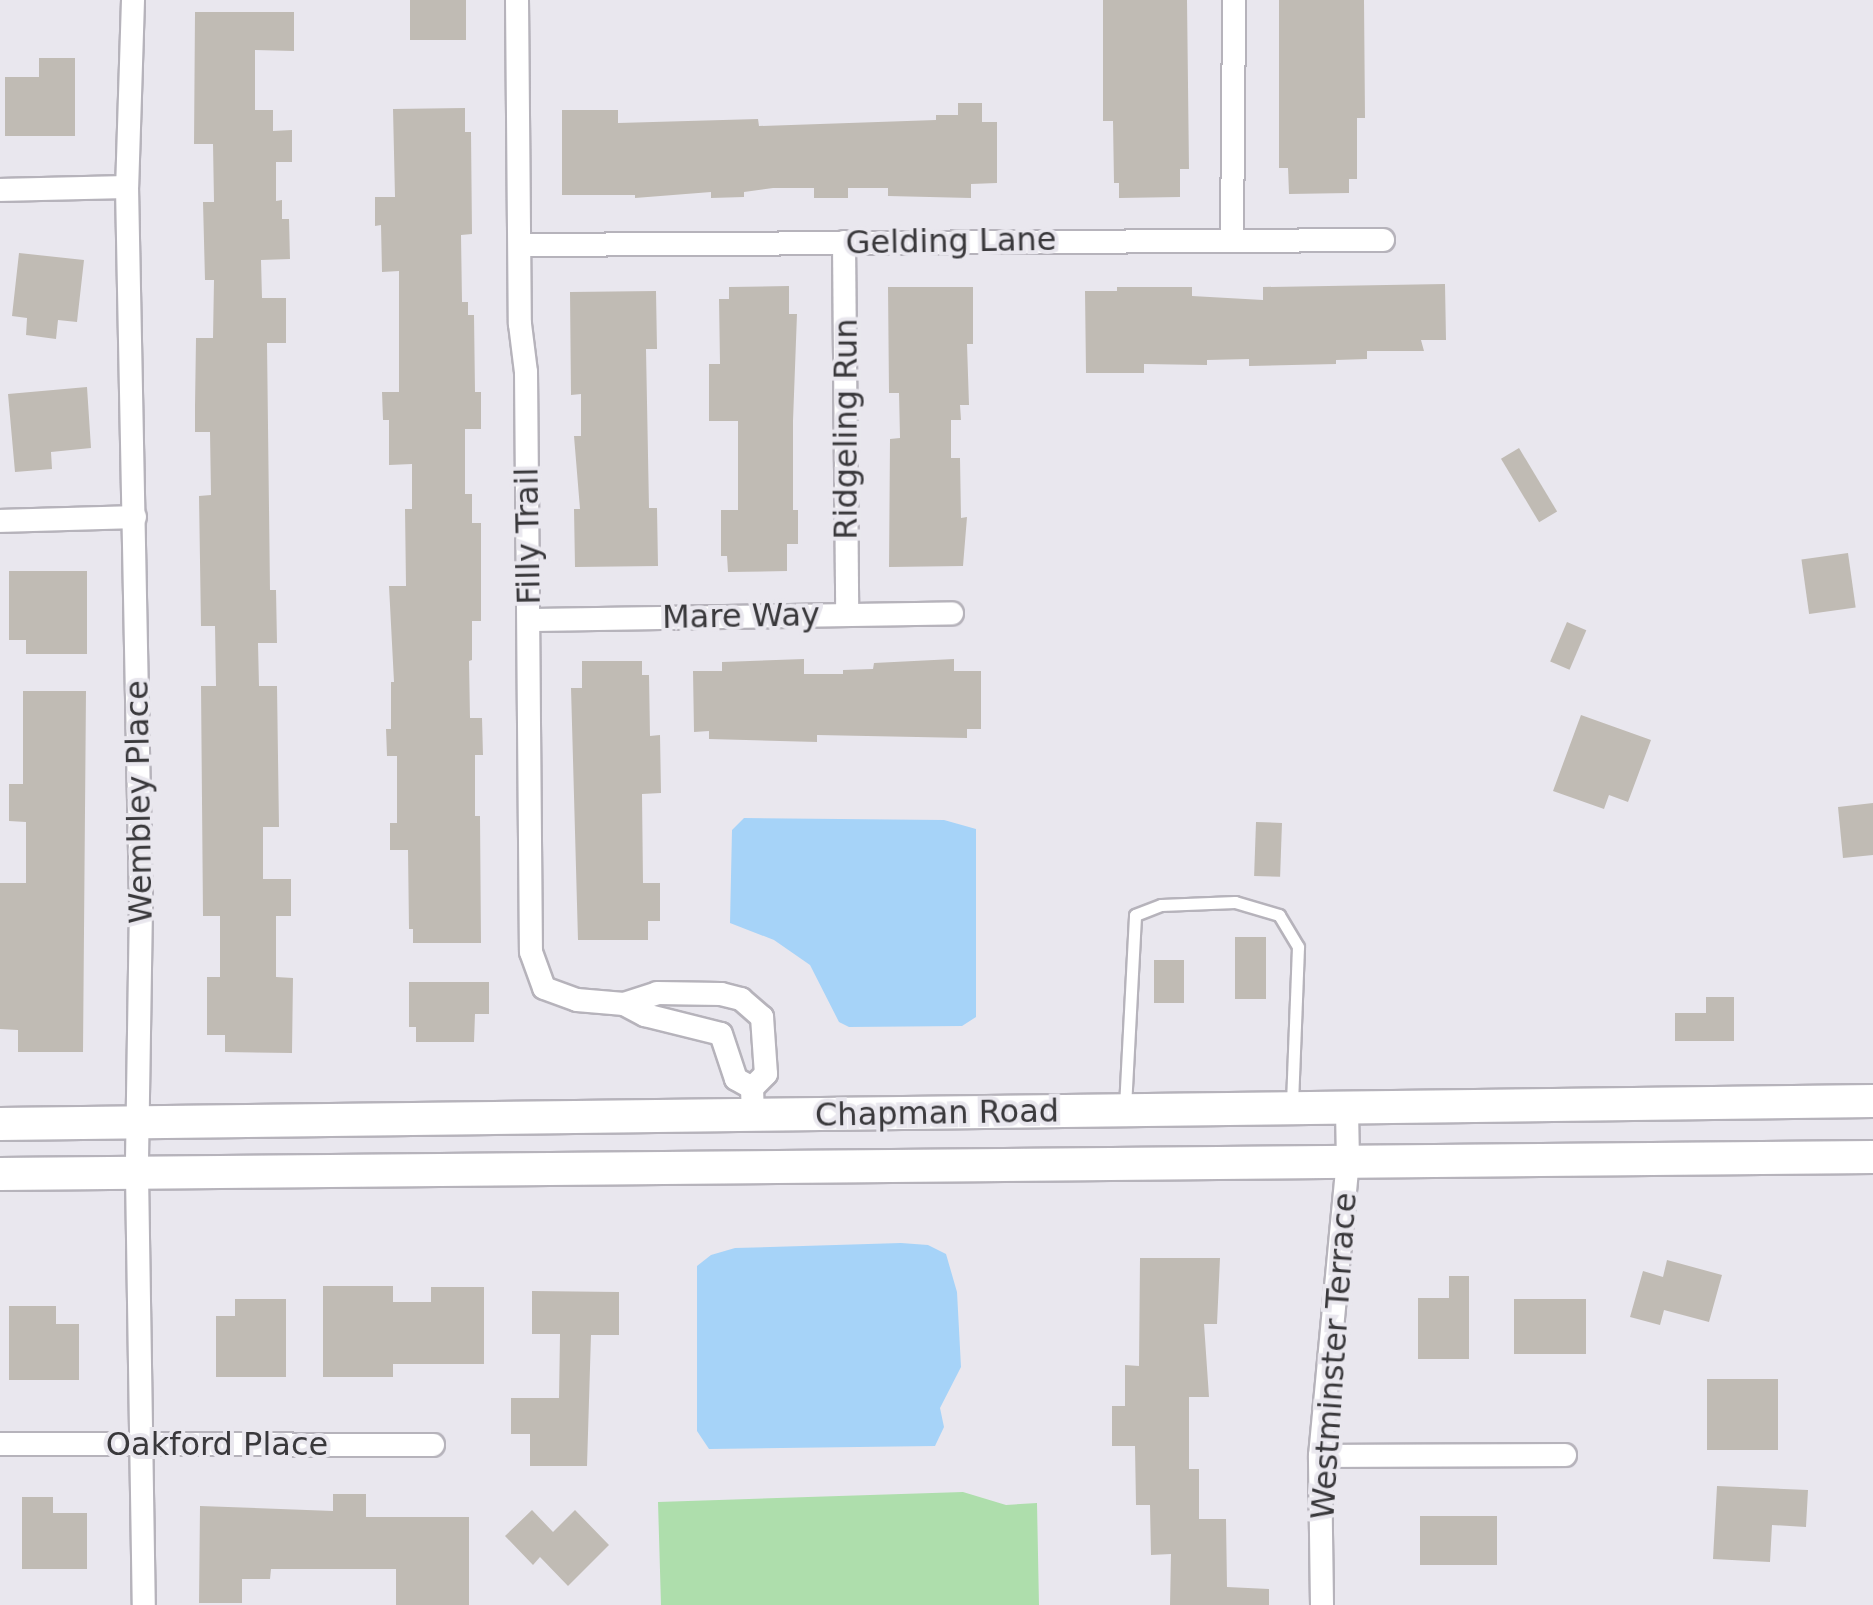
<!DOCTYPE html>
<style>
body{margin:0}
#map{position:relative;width:1873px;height:1605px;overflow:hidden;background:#e9e7ee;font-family:"DejaVu Sans",sans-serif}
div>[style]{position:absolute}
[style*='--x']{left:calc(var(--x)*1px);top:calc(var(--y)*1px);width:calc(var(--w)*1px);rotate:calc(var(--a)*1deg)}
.green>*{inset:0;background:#aedeac}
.water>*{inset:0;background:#a6d3f8}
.building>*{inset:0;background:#c0bbb4;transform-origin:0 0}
.roads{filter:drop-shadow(2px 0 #b6b3bb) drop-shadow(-2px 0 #b6b3bb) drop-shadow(0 2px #b6b3bb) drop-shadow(0 -2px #b6b3bb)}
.lane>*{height:11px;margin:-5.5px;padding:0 5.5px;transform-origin:5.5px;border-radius:5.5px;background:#fff}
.street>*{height:22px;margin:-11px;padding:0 11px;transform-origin:11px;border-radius:11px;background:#fff}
.secondary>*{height:32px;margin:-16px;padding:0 16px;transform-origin:16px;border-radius:16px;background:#fff}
span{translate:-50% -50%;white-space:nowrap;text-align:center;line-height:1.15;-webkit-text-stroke:8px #e9e7ee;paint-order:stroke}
.street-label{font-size:32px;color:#39383b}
</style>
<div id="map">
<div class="green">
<i style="clip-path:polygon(963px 1492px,1006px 1505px,1037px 1503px,1039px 1605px,661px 1605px,658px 1502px)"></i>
</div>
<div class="water">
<i style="clip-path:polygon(744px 818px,944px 820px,976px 829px,976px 1017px,962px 1026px,849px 1027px,839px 1022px,810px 965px,774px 940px,730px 923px,732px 830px)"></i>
<i style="clip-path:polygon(901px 1243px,928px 1245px,946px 1254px,957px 1292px,961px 1367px,940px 1408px,944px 1427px,935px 1446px,709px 1449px,697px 1431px,697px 1266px,711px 1255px,735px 1248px)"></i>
</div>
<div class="building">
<i style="left:410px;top:0;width:56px;height:40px"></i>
<i style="clip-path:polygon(1103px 0,1187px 0,1189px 169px,1180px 169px,1180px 197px,1119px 198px,1119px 183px,1114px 183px,1113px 121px,1103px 121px)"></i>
<i style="clip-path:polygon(1279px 0,1364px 0,1365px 118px,1357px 118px,1357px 179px,1349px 179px,1349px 193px,1289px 194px,1288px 168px,1279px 168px)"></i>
<i style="clip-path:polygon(195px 12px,294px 12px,294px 51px,255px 50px,255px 110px,273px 110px,273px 131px,292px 130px,292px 162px,276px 162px,276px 201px,282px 200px,282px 219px,289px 219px,290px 259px,261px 260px,262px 298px,286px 298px,286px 343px,267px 343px,270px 590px,276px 590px,277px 643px,258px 643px,259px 686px,277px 686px,279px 827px,263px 827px,263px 879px,291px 879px,291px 916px,276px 916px,276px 977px,293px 978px,292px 1053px,225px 1052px,225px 1035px,207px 1035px,207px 977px,220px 977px,220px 916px,203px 916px,201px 686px,216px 686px,215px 626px,201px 626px,199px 496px,211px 495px,210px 432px,195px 432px,195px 406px,196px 338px,213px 338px,214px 280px,205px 280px,203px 202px,214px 202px,213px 144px,194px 144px)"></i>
<i style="clip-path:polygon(39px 58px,75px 58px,75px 136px,5px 136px,5px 77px,39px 77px)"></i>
<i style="clip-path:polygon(958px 103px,982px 103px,982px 122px,997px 122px,997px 183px,971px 184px,971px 198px,888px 196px,888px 188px,848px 188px,848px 198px,814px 198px,814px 188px,773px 188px,744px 192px,744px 197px,711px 198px,711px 192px,635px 198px,635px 195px,562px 195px,562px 110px,618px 110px,618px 123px,758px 119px,759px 126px,936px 120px,936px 115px,958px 115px)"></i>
<i style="clip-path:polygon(465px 108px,465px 132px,471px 132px,472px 234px,461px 235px,462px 302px,468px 302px,468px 315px,474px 315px,475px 392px,481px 392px,481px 429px,465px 429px,465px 494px,472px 494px,472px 523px,481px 523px,481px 621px,472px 621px,472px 660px,469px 661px,470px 718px,482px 718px,483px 755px,475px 755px,475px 816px,480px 816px,481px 943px,413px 943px,413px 929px,409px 929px,408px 850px,390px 850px,390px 823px,397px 823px,397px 756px,387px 756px,386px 729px,391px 729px,391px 682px,394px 682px,389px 586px,406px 586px,405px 509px,412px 509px,412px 464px,389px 465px,389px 420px,383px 420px,382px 392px,399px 392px,399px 271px,382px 272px,381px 225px,375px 226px,375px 197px,395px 197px,393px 109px)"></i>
<i style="clip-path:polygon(19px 253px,84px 260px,77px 322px,58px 320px,56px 339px,26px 335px,27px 318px,12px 316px)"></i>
<i style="clip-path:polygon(1445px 284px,1446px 340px,1421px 340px,1424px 351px,1367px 351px,1367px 359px,1336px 360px,1336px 364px,1249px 366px,1249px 359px,1207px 360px,1207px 365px,1144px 364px,1144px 373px,1086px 373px,1085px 291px,1117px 291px,1117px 287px,1192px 287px,1192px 296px,1263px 300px,1263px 287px)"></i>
<i style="clip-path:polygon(789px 286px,789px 314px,797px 314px,793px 421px,793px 510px,798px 510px,798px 544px,787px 544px,787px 571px,728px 572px,727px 556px,721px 556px,721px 510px,738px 510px,738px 421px,709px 421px,709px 364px,720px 364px,719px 299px,729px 299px,729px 287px)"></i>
<i style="clip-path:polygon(888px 287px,973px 287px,973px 344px,967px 344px,969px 405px,960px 405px,961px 420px,951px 420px,951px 458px,960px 458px,961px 518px,967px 517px,963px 566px,889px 567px,890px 439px,900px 438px,899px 393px,889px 393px)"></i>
<i style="clip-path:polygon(656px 291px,657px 349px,646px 349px,649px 508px,657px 508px,658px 566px,575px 567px,574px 509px,580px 509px,574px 436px,581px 436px,581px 394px,571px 395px,570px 292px)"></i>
<i style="clip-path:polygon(87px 387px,91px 448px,51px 452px,52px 469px,15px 472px,8px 394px)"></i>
<i style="left:1519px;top:448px;width:74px;height:21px;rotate:59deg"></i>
<i style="left:1848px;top:553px;width:55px;height:47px;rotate:82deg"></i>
<i style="clip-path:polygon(9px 571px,87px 571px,87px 654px,26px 654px,26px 640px,9px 640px)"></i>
<i style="left:1567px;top:622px;width:21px;height:43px;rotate:23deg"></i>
<i style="clip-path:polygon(804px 659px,804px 674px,843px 674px,843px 670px,873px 669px,874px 663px,954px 659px,954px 671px,981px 671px,981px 729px,967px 729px,967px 738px,817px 735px,817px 742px,709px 739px,709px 731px,694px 732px,693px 671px,722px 671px,722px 662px)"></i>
<i style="clip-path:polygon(582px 661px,642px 661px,642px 675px,649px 675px,650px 736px,660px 735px,661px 793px,642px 794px,643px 883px,660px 883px,660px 921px,648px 921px,648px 940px,578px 940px,571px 688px,582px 688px)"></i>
<i style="clip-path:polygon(23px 691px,86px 691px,83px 1052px,18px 1052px,18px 1030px,0 1029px,0 883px,26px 883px,26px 822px,9px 821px,9px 784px,23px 784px)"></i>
<i style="clip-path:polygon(1581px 715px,1651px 740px,1628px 802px,1609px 795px,1604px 809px,1553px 791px)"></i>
<i style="clip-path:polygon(1873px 803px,1873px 855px,1843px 858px,1838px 807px)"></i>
<i style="left:1256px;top:822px;width:26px;height:54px;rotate:2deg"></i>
<i style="left:1235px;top:937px;width:31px;height:62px"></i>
<i style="left:1154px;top:960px;width:30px;height:43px"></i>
<i style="clip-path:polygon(409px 982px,489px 982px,489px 1014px,475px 1014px,474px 1042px,416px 1042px,416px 1027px,409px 1027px)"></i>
<i style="clip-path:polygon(1706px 997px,1734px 997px,1734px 1041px,1675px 1041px,1675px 1013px,1706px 1013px)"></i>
<i style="clip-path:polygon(1140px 1258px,1220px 1258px,1217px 1324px,1204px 1324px,1209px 1397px,1189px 1397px,1189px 1469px,1199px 1469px,1199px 1519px,1226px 1519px,1227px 1587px,1269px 1589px,1269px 1605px,1170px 1605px,1171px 1554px,1151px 1555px,1150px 1505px,1136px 1505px,1135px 1446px,1112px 1446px,1112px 1406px,1125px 1406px,1125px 1365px,1139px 1366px)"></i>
<i style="clip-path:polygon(1667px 1260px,1722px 1275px,1709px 1322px,1664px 1310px,1660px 1325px,1630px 1317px,1643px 1271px,1663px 1277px)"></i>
<i style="clip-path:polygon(1449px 1276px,1469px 1276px,1469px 1359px,1418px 1359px,1418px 1298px,1449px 1298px)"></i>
<i style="clip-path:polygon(323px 1286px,393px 1286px,393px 1302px,431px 1302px,431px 1287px,484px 1287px,484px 1364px,393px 1364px,393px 1377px,323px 1377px)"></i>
<i style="clip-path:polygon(532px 1291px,619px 1292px,619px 1335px,591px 1335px,587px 1466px,530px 1466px,530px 1434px,511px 1434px,511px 1398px,559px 1398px,560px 1334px,532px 1334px)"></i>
<i style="clip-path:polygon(235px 1299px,286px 1299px,286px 1377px,216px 1377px,216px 1316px,235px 1316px)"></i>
<i style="left:1514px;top:1299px;width:72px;height:55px"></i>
<i style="clip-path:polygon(9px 1306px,56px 1306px,56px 1324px,79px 1324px,79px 1380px,9px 1380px)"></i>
<i style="left:1707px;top:1379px;width:71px;height:71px"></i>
<i style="clip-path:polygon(1717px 1486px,1808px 1490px,1806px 1527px,1772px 1525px,1770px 1562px,1713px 1559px)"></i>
<i style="clip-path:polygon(333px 1494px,366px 1494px,366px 1517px,469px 1517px,469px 1605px,396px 1605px,396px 1569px,271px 1569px,270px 1579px,242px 1579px,242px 1603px,199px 1603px,200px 1506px,333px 1511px)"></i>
<i style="clip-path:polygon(22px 1497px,53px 1497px,53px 1513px,87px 1513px,87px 1569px,22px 1569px)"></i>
<i style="clip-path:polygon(532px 1510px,553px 1532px,575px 1510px,609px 1545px,568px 1586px,540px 1557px,533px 1565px,505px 1536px)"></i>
<i style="left:1420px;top:1516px;width:77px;height:49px"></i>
</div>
<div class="roads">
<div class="lane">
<i style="--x:1125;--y:1107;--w:192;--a:-87"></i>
<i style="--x:1135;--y:915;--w:28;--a:-21"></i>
<i style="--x:1161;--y:905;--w:74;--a:-2.3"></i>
<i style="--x:1235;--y:902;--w:46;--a:16.5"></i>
<i style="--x:1279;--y:915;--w:37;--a:59"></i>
<i style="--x:1298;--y:947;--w:159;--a:92.2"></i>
</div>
<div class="street">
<i style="--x:133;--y:0;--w:187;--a:91.8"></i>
<i style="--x:127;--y:187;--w:718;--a:88.88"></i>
<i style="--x:141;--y:905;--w:269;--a:90.9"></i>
<i style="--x:137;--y:1174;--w:431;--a:89.1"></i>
<i style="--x:517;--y:0;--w:324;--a:89.5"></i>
<i style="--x:520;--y:324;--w:48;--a:82.9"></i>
<i style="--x:526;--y:372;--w:580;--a:89.51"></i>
<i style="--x:531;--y:952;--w:38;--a:70"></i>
<i style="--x:544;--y:988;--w:35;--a:20"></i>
<i style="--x:577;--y:1000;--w:47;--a:4.9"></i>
<i style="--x:624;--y:1004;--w:35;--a:-18"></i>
<i style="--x:657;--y:993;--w:64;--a:0.9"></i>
<i style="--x:721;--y:994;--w:21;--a:14"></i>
<i style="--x:741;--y:999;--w:28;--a:41"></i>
<i style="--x:762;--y:1017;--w:57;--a:86"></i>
<i style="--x:766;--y:1074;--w:20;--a:135"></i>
<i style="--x:752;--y:1088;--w:27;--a:88"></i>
<i style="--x:0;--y:190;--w:127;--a:-1.4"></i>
<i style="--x:1232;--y:239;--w:239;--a:-89.5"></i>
<i style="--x:844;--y:242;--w:373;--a:89.5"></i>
<i style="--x:520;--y:245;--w:863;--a:-0.33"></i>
<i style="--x:0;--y:521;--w:135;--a:-1.7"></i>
<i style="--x:529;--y:620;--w:423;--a:-0.9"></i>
<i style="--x:624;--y:1004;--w:24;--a:28"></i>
<i style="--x:645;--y:1015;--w:78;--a:14"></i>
<i style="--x:721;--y:1034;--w:47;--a:71.6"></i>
<i style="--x:736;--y:1079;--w:18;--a:29"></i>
<i style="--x:0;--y:1444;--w:433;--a:0.1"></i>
<i style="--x:1320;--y:1456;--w:245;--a:-0.2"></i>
<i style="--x:1322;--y:1605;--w:149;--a:-90.8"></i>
<i style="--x:1320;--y:1456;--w:295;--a:-84.6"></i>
<i style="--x:1348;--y:1162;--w:54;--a:-91.1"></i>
</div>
<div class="secondary">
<i style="--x:0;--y:1124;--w:1873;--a:-0.7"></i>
<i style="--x:0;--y:1174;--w:1873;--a:-0.52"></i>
</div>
</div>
<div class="street-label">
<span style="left:951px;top:241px;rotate:-1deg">Gelding Lane</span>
<span style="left:846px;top:429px;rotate:-90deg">Ridgeling Run</span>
<span style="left:528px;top:536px;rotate:-91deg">Filly Trail</span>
<span style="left:741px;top:616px;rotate:-1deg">Mare Way</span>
<span style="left:139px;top:802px;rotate:-91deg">Wembley Place</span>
<span style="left:937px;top:1113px;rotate:-1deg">Chapman Road</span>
<span style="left:1334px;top:1356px;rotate:-86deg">Westminster Terrace</span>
<span style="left:217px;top:1444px">Oakford Place</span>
</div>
</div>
